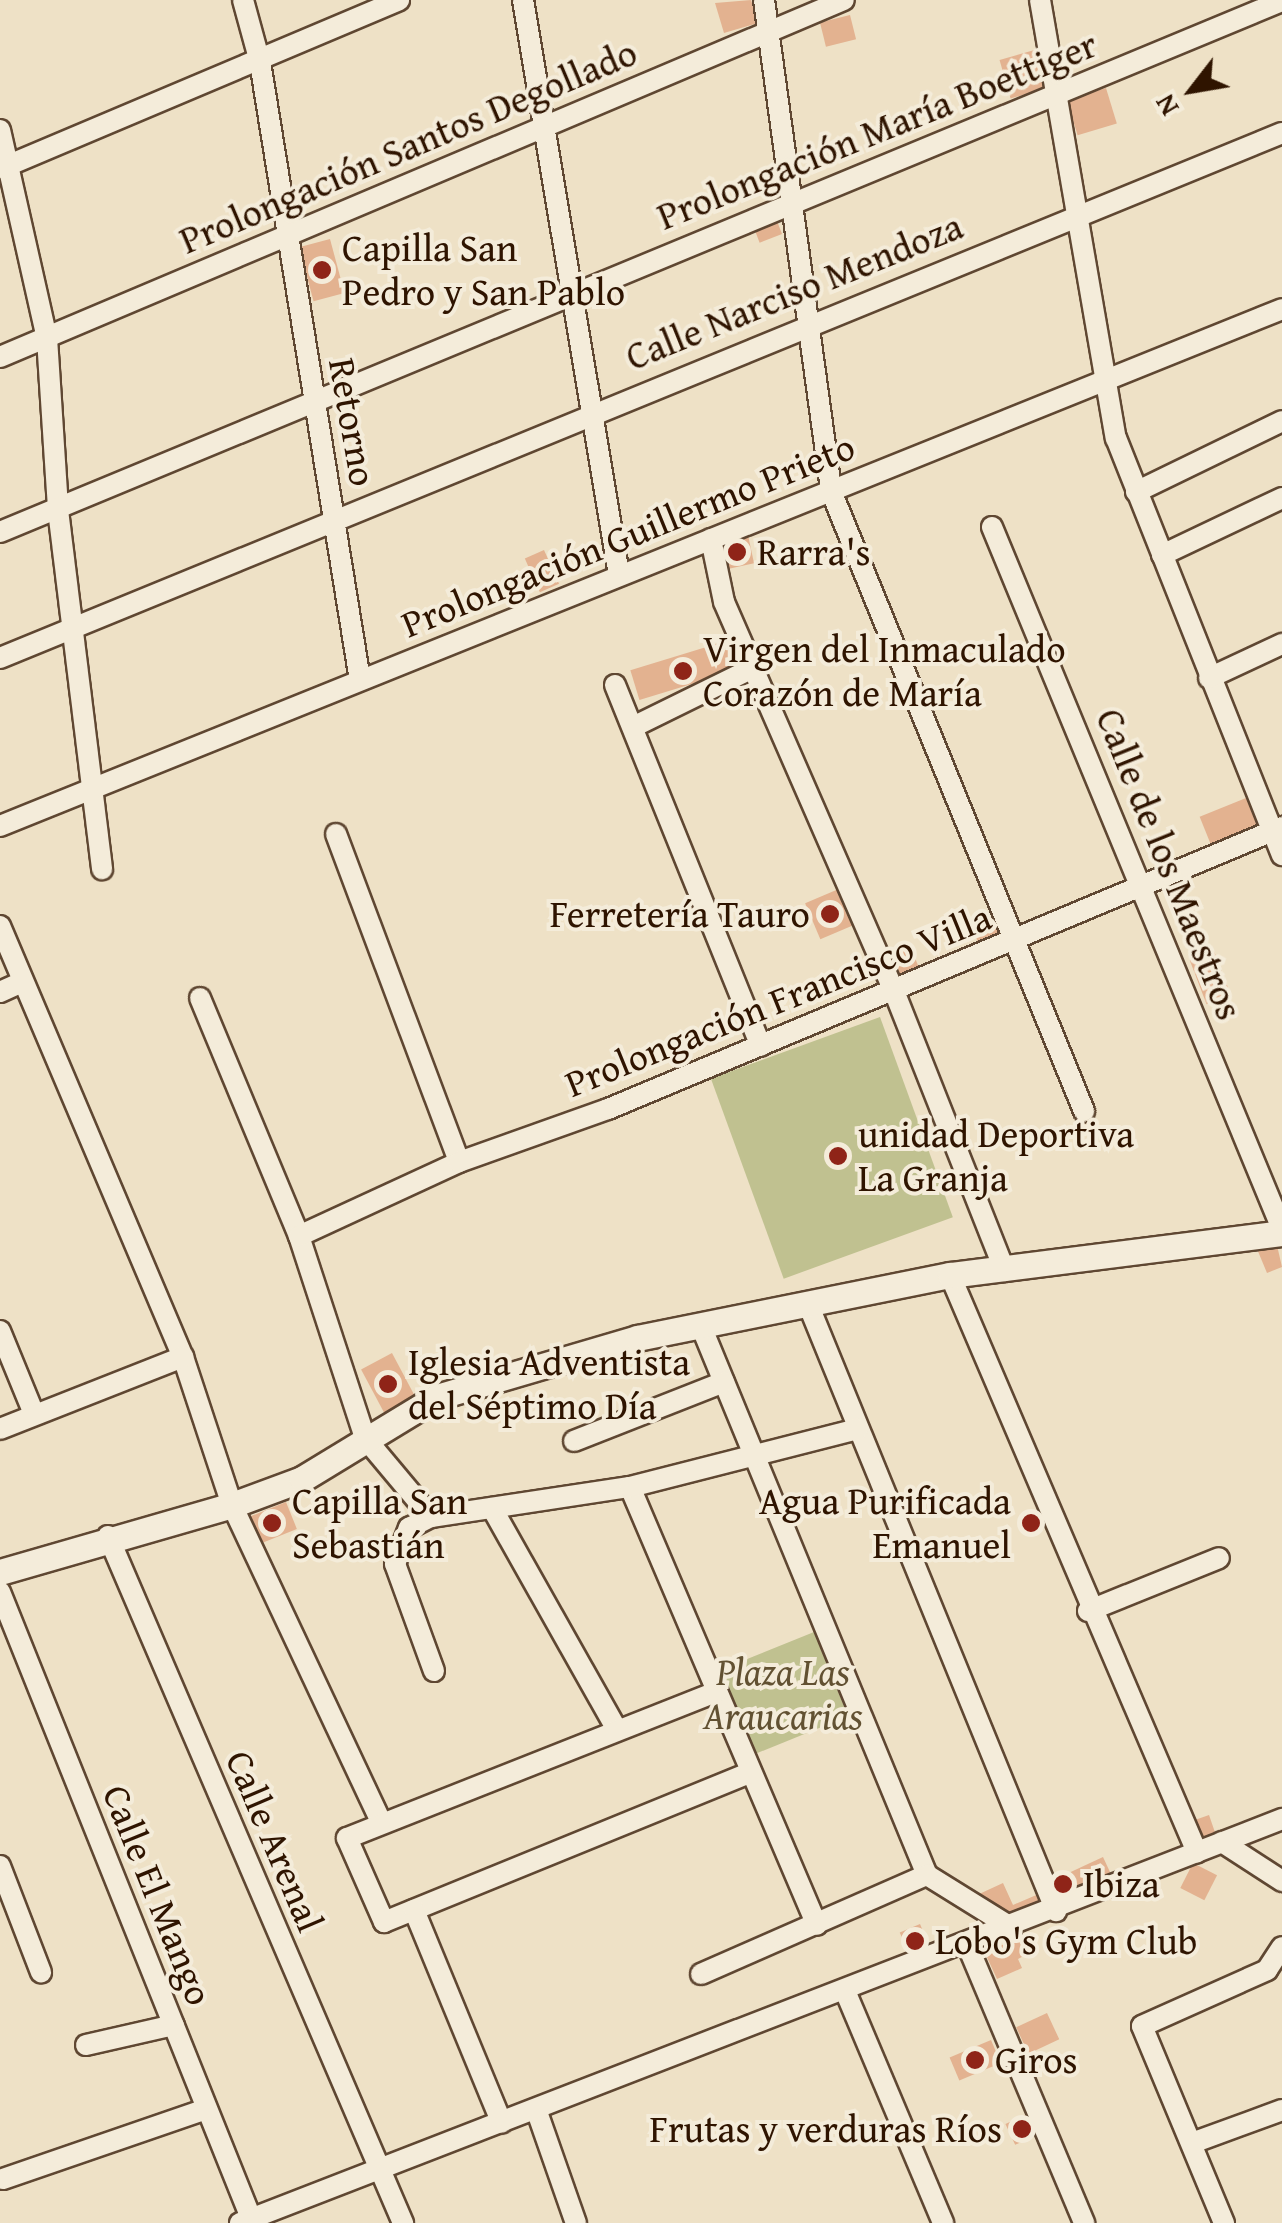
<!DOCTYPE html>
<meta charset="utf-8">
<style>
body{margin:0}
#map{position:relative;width:1282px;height:2223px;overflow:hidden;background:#eee1c6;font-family:"Gentium Book Plus",serif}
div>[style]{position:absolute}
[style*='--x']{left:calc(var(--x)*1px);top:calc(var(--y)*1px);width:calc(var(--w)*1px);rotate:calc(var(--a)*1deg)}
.green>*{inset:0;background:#c0c190;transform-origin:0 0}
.building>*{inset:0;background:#e3b290;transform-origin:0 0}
.roads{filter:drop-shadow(2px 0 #5f4732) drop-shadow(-2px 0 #5f4732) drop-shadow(0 2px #5f4732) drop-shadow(0 -2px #5f4732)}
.minor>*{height:20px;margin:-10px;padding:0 10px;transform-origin:10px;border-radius:10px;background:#f4ecda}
.tertiary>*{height:25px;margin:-12.5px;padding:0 12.5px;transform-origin:12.5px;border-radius:12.5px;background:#f4ecda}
.dots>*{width:28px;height:28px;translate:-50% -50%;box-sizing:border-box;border:5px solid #f4ecda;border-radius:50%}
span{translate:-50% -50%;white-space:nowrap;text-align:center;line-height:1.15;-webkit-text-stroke:8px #f4ecda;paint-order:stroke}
.street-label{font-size:38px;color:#2f1400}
.poi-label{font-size:38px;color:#2f1400}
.left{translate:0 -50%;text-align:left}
.right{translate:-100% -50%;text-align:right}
.park-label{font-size:38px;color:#625132;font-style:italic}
.north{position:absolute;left:1142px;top:40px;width:100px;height:100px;-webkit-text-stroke:8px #f4ecda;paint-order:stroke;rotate:239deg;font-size:28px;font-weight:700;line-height:40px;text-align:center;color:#2f1400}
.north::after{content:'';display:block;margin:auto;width:35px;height:45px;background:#2f1400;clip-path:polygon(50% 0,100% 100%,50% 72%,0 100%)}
</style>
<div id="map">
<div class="green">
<i style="left:880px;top:1017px;width:213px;height:180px;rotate:70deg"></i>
<i style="left:814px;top:1632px;width:91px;height:105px;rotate:68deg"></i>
</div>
<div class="building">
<i style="clip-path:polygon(751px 0,758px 23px,724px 33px,715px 3px)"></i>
<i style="left:850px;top:15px;width:25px;height:31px;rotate:76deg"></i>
<i style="left:1038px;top:49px;width:40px;height:40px;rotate:74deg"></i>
<i style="left:1106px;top:88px;width:37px;height:41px;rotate:73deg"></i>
<i style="left:777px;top:221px;width:14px;height:24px;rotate:69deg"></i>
<i style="left:330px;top:239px;width:56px;height:32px;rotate:75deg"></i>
<i style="left:748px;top:535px;width:29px;height:28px;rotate:78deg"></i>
<i style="left:544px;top:550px;width:37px;height:21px;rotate:66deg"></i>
<i style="left:726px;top:641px;width:31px;height:100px;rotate:73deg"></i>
<i style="left:1246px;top:798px;width:35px;height:50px;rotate:68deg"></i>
<i style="left:841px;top:888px;width:39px;height:39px;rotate:67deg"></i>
<i style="left:996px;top:921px;width:17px;height:25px;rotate:66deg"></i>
<i style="left:909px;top:943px;width:29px;height:22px;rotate:68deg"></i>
<i style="left:1214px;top:951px;width:47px;height:26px;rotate:69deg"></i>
<i style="clip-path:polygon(1276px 1241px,1282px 1267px,1267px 1273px,1257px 1249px)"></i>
<i style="left:392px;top:1353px;width:52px;height:35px;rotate:62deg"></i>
<i style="left:286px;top:1502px;width:29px;height:43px;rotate:68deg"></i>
<i style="left:1209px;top:1815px;width:21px;height:15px;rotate:71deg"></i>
<i style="left:1103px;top:1857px;width:19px;height:57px;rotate:65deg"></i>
<i style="left:1193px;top:1863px;width:27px;height:28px;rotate:27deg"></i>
<i style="clip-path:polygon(1003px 1883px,1013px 1905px,1041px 1893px,1048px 1908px,1009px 1920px,977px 1895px)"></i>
<i style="left:920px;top:1924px;width:26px;height:22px;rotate:67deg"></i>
<i style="clip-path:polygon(1026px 1934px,1035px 1950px,1018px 1959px,1022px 1968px,997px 1979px,985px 1953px)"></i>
<i style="left:1047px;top:2013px;width:29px;height:34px;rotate:65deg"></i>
<i style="left:991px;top:2040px;width:25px;height:45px;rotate:67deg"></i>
<i style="left:1029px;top:2113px;width:23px;height:26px;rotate:65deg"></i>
</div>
<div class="roads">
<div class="minor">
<i style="--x:243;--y:0;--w:64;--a:74.7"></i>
<i style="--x:260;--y:62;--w:626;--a:80.81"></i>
<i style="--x:523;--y:0;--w:583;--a:80.52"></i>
<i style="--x:764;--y:0;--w:496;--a:82.2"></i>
<i style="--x:831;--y:491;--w:670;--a:67.8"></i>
<i style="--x:1040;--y:0;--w:445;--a:80.2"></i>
<i style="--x:1116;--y:438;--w:449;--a:68.3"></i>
<i style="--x:0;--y:130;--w:213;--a:77.3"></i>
<i style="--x:47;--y:338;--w:172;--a:86.3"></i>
<i style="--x:58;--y:510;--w:362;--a:83"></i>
<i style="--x:2;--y:168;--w:431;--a:-22.9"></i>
<i style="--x:0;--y:357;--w:916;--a:-22.93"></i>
<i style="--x:1136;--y:492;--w:162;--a:-25.9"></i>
<i style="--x:992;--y:527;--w:760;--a:67.55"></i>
<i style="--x:0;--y:532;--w:1388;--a:-22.5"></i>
<i style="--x:711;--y:539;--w:64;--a:78.3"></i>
<i style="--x:724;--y:602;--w:425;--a:66.4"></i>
<i style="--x:894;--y:991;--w:301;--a:68.4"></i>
<i style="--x:1162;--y:555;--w:133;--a:-25.4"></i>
<i style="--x:0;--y:658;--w:1385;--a:-22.27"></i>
<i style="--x:1209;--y:678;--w:81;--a:-25"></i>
<i style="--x:615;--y:685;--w:389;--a:68"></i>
<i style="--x:635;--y:726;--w:131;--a:-26.2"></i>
<i style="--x:0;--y:826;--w:1382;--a:-21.96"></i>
<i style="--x:336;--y:834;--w:350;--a:69.4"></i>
<i style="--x:0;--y:926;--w:468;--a:67"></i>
<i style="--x:183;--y:1357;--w:156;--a:71.7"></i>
<i style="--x:232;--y:1505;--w:350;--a:64.8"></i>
<i style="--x:0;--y:992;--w:24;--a:-24"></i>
<i style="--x:200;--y:998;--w:258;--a:67.4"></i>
<i style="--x:299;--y:1236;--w:213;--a:71.9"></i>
<i style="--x:365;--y:1438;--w:103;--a:50.1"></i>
<i style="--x:299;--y:1236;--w:176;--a:-24.8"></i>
<i style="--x:459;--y:1162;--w:158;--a:-19.6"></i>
<i style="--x:608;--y:1109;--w:731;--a:-22.7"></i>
<i style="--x:950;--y:1275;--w:628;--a:66.83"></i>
<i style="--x:808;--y:1304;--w:656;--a:67.78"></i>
<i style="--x:701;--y:1326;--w:594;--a:67.63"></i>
<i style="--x:0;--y:1331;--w:90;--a:67.7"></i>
<i style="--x:0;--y:1429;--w:197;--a:-21.5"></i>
<i style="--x:574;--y:1441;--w:161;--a:-21.5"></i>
<i style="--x:630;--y:1487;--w:476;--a:66.9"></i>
<i style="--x:492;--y:1508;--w:253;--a:60.6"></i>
<i style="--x:108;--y:1536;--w:748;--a:66.76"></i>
<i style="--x:0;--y:1592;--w:680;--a:68.15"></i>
<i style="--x:1088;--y:1611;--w:141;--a:-22"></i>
<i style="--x:434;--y:1671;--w:114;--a:-110"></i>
<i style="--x:395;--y:1564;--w:39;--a:-69"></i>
<i style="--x:409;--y:1528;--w:25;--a:-27"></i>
<i style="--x:431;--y:1517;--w:201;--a:-8.6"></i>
<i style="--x:630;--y:1487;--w:235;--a:-14.3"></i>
<i style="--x:716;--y:1692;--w:397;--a:158.4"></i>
<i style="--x:347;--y:1838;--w:92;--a:66.2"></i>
<i style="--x:384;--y:1922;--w:396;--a:-22.2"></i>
<i style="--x:1222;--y:1842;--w:72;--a:33"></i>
<i style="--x:0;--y:1866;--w:114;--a:68.9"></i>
<i style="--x:927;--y:1875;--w:100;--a:31.9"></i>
<i style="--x:414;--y:1910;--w:230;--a:67.6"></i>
<i style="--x:967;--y:1944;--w:303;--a:67.2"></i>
<i style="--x:701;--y:1974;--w:247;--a:-23.7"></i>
<i style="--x:846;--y:1993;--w:250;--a:67.1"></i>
<i style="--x:86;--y:2045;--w:90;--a:-12.8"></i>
<i style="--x:536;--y:2109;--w:121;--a:70.7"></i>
<i style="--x:1192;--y:2143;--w:96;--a:-20.1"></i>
<i style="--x:3;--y:2179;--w:215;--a:-19"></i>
<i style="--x:240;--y:2223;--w:1118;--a:-21.19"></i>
<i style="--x:1224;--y:2223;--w:213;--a:-112.6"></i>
<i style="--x:1142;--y:2026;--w:137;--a:-24.1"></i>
<i style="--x:1267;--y:1970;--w:27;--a:-57"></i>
</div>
<div class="tertiary">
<i style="--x:0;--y:1572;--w:241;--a:-16.1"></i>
<i style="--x:232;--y:1505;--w:75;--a:-20.4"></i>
<i style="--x:302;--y:1479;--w:158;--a:-31.3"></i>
<i style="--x:437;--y:1397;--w:209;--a:-16.4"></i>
<i style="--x:637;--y:1338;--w:319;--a:-11.4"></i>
<i style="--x:950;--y:1275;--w:335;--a:-7.2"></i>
</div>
</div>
<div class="dots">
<i style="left:322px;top:270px;background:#8f2418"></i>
<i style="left:737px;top:552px;background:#8f2418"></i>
<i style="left:683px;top:671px;background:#8f2418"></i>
<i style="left:830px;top:914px;background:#8f2418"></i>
<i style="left:838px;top:1156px;background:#8f2418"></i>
<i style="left:388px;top:1384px;background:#8f2418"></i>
<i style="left:272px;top:1523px;background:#8f2418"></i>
<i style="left:1031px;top:1523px;background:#8f2418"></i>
<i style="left:1063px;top:1884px;background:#8f2418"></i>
<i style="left:915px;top:1941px;background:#8f2418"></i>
<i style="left:975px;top:2060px;background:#8f2418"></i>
<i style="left:1022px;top:2129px;background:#8f2418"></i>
</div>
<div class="street-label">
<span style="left:877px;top:130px;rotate:-22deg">Prolongación María Boettiger</span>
<span style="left:408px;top:146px;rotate:-23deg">Prolongación Santos Degollado</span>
<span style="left:794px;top:291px;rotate:-22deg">Calle Narciso Mendoza</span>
<span style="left:353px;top:422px;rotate:80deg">Retorno</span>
<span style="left:628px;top:535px;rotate:-22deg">Prolongación Guillermo Prieto</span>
<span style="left:1170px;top:864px;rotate:68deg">Calle de los Maestros</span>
<span style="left:778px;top:1000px;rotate:-22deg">Prolongación Francisco Villa</span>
<span style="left:275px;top:1841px;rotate:67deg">Calle Arenal</span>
<span style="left:158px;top:1895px;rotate:68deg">Calle El Mango</span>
</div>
<div class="poi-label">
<span class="left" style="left:342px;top:270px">Capilla San<br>Pedro y San Pablo</span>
<span class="left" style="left:757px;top:552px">Rarra's</span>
<span class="left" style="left:703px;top:671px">Virgen del Inmaculado<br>Corazón de María</span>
<span class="right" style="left:810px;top:914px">Ferretería Tauro</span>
<span class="left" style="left:858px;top:1156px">unidad Deportiva<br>La Granja</span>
<span class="left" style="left:408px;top:1384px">Iglesia Adventista<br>del Séptimo Día</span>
<span class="left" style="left:292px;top:1523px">Capilla San<br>Sebastián</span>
<span class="right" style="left:1011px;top:1523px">Agua Purificada<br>Emanuel</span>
<span class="left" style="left:1083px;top:1884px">Ibiza</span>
<span class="left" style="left:935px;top:1941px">Lobo's Gym Club</span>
<span class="left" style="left:995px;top:2060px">Giros</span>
<span class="right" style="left:1002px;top:2129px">Frutas y verduras Ríos</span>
</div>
<div class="park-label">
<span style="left:783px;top:1694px">Plaza Las<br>Araucarias</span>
</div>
<div class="north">N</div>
</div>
